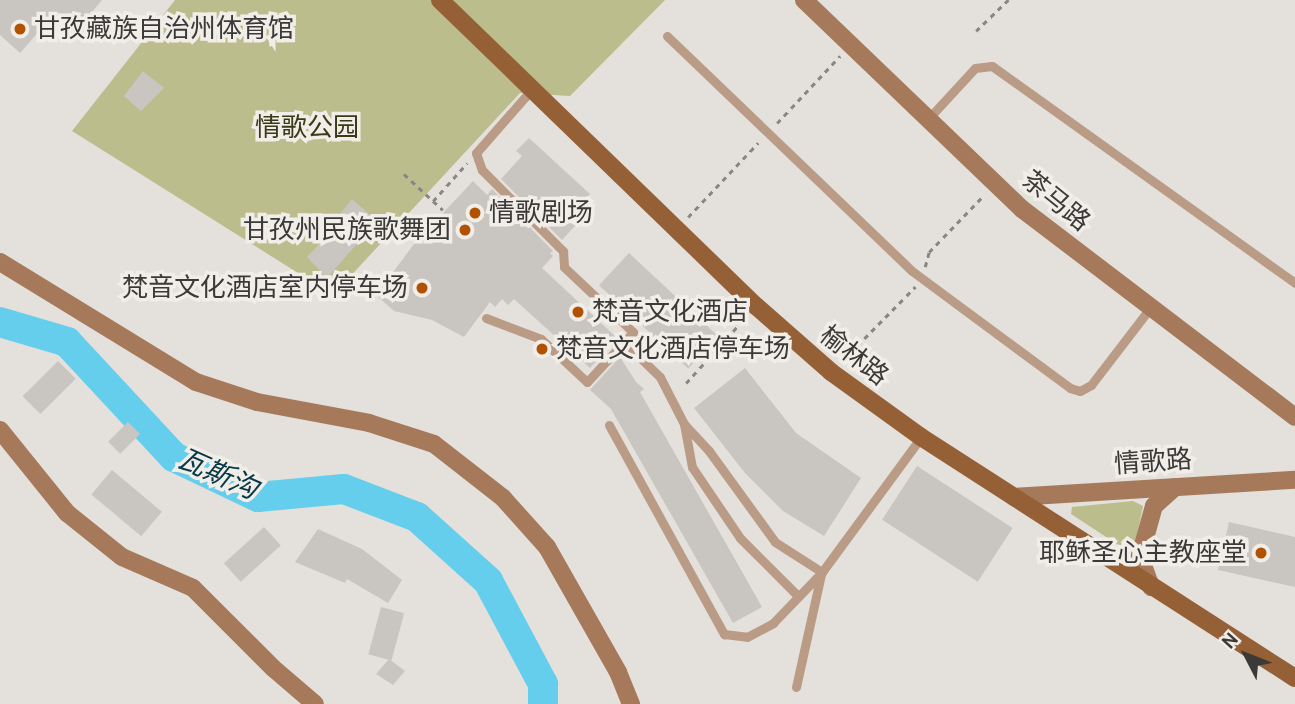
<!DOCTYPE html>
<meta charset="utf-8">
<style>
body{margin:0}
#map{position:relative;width:1295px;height:704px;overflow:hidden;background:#e4e0db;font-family:Cabin,"Noto Sans SC",sans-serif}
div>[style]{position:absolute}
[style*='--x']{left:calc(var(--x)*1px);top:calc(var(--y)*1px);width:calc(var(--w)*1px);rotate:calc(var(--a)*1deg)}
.green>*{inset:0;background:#bbbe8c}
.river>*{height:30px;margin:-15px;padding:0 15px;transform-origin:15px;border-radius:15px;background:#66ceed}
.building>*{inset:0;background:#c9c5c1;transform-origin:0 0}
.path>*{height:2.5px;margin-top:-1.25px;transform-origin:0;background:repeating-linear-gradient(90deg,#898783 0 5px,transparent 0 10px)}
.lane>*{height:9px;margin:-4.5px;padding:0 4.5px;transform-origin:4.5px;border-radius:4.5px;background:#ba9b86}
.secondary>*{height:18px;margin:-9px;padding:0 9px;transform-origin:9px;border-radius:9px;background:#a57959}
.primary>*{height:18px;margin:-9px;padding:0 9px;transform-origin:9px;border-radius:9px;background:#966037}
.dots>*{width:19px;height:19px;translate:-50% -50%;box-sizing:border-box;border:4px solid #f1ede8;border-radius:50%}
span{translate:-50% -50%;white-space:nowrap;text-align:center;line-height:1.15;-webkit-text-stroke:7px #f1ede8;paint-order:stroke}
.poi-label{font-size:26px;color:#3b3a38}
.left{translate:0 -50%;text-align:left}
.right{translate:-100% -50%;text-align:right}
.park-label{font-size:26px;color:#393a17}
.street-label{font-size:26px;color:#3b3a38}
.water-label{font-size:28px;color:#083946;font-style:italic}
.north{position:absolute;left:1211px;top:620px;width:70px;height:70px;-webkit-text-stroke:5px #f1ede8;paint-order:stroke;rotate:312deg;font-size:19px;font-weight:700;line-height:28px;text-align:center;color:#3b3a38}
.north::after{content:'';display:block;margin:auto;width:24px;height:32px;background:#3b3a38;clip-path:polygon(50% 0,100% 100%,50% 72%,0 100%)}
</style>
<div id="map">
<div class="green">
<i style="clip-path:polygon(175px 0,665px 0,570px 96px,520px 93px,333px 295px,72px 131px)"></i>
<i style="clip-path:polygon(1133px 501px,1143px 506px,1136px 540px,1132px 546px,1123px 548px,1071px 514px,1072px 507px)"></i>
</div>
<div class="river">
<i style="--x:0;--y:322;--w:70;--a:16.6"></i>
<i style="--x:67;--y:342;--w:157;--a:47.1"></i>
<i style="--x:174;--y:457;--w:93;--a:25.5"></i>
<i style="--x:258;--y:497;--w:86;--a:-5.3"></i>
<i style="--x:344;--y:489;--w:78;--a:21"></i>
<i style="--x:417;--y:517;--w:96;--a:42"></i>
<i style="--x:488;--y:581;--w:117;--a:61.9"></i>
<i style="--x:543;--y:684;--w:20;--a:90"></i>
</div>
<div class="building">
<i style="clip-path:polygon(0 0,102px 0,92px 12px,104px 23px,87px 42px,55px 13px,20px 53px,0 35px)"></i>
<i style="clip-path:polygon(143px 71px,164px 88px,141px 111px,124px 96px)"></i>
<i style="clip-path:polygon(529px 138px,590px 194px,578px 206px,586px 214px,562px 240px,501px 179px,522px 156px,516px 151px)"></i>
<i style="clip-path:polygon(473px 181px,487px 195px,492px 189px,553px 251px,550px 253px,553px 256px,542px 268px,617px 338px,590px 368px,514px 299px,508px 305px,502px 299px,495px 307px,490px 302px,464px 337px,432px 320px,394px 311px,376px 295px,414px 244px)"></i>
<i style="clip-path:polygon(352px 199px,377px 221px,327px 278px,307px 257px,340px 222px,336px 219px)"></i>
<i style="left:629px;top:253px;width:122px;height:44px;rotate:43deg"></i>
<i style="clip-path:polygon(620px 357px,636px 382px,644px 389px,640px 392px,762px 607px,733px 623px,611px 409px,590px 390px)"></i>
<i style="left:58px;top:361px;width:25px;height:50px;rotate:45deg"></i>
<i style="clip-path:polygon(745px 368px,796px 433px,861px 478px,824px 536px,783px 511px,745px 473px,694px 408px)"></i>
<i style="left:128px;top:422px;width:17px;height:28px;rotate:45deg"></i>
<i style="left:917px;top:466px;width:114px;height:64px;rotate:33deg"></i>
<i style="left:112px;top:470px;width:65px;height:32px;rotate:40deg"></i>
<i style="clip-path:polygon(1229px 522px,1295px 537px,1295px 587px,1218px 570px)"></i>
<i style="left:264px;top:527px;width:25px;height:54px;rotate:48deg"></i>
<i style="clip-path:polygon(318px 529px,362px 549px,402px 580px,388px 603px,347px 579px,345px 583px,295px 562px)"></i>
<i style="left:381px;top:607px;width:24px;height:49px;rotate:15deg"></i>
<i style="clip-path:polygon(389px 659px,405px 671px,393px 685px,376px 674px)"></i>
</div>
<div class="path">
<i style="--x:976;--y:31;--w:45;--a:-44.1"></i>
<i style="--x:777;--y:123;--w:92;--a:-46.8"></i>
<i style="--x:404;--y:174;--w:53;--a:42.7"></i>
<i style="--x:433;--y:201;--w:51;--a:-48.2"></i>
<i style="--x:688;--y:217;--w:102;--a:-46.6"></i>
<i style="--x:925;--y:267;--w:16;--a:-75"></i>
<i style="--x:929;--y:252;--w:79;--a:-46"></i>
<i style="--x:843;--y:360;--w:103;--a:-45.4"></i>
<i style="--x:686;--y:383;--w:88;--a:-47.8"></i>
</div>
<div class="lane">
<i style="--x:667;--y:36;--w:339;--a:43.8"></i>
<i style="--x:912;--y:271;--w:197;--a:36.5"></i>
<i style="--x:1070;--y:388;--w:10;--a:17"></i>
<i style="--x:1080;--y:391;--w:13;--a:-29"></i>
<i style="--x:1091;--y:385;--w:97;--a:-52.5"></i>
<i style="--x:532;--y:89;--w:85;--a:131.2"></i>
<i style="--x:476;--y:153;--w:18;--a:71"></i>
<i style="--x:482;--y:170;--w:115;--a:45"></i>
<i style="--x:563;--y:251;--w:16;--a:86"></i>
<i style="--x:564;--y:267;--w:95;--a:43.3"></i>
<i style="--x:633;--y:332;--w:13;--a:132"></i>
<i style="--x:624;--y:342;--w:50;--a:44.2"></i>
<i style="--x:660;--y:377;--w:53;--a:62.9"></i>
<i style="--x:684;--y:424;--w:37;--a:47"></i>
<i style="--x:709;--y:451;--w:112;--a:54"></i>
<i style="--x:775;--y:542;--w:56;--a:32.6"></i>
<i style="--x:822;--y:572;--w:167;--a:-53.7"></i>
<i style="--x:928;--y:119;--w:69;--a:-47.3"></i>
<i style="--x:975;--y:68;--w:17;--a:-7"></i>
<i style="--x:992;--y:66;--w:373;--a:35.6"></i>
<i style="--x:486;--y:318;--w:59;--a:20.9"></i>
<i style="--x:541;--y:339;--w:63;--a:43.1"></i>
<i style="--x:587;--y:382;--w:54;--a:-47.2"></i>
<i style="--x:684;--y:424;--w:44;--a:79.5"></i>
<i style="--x:692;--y:467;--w:86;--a:55.9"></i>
<i style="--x:740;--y:538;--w:82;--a:45"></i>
<i style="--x:609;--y:425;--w:239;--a:61.2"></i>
<i style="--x:724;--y:634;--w:23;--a:7"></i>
<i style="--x:747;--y:637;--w:30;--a:-28"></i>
<i style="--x:773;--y:623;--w:71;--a:-46.1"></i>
<i style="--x:796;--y:687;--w:116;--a:-77.5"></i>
</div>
<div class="secondary">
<i style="--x:804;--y:0;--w:302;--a:43.8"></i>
<i style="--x:1022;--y:209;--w:343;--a:37.3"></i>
<i style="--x:0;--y:262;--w:230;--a:31.5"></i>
<i style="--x:196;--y:382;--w:64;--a:18.2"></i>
<i style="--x:257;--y:402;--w:114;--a:10.6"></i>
<i style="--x:369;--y:423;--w:68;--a:17.9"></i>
<i style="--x:434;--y:444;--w:88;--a:38"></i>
<i style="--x:503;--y:498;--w:66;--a:48.1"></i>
<i style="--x:547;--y:547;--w:144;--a:60.4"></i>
<i style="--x:618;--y:672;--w:35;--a:68"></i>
<i style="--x:0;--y:430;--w:107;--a:51.1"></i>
<i style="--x:67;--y:513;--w:70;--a:38.7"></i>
<i style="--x:122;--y:557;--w:77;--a:23.6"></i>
<i style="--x:193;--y:588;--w:113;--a:45"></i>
<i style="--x:273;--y:668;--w:55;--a:40.6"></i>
<i style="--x:1014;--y:497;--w:282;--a:-3.5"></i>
<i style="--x:1151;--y:587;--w:33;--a:-110"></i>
<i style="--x:1140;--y:556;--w:52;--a:-74.4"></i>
<i style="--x:1154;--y:506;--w:28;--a:-42"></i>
</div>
<div class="primary">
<i style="--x:440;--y:0;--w:440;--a:44.1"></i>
<i style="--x:756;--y:306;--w:100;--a:41.3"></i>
<i style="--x:831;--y:372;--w:111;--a:35.8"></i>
<i style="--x:921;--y:437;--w:445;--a:32.8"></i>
</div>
<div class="dots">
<i style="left:20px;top:29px;background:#b05200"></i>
<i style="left:475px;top:213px;background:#b05200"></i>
<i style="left:465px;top:230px;background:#b05200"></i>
<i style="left:422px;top:288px;background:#b05200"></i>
<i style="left:578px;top:312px;background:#b05200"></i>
<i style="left:542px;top:349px;background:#b05200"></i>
<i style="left:1261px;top:553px;background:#b05200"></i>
</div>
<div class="poi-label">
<span class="left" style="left:34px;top:29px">甘孜藏族自治州体育馆</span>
<span class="left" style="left:489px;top:213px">情歌剧场</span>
<span class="right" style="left:451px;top:230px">甘孜州民族歌舞团</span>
<span class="right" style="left:408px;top:288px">梵音文化酒店室内停车场</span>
<span class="left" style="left:592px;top:312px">梵音文化酒店</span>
<span class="left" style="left:556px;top:349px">梵音文化酒店停车场</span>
<span class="right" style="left:1247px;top:553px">耶稣圣心主教座堂</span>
</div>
<div class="park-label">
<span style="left:307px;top:128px">情歌公园</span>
</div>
<div class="street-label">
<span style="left:1056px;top:201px;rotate:39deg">茶马路</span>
<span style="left:854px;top:356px;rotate:38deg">榆林路</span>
<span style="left:1153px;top:462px;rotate:-4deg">情歌路</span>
</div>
<div class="water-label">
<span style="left:218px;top:473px;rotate:24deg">瓦斯沟</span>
</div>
<div class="north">N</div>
</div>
